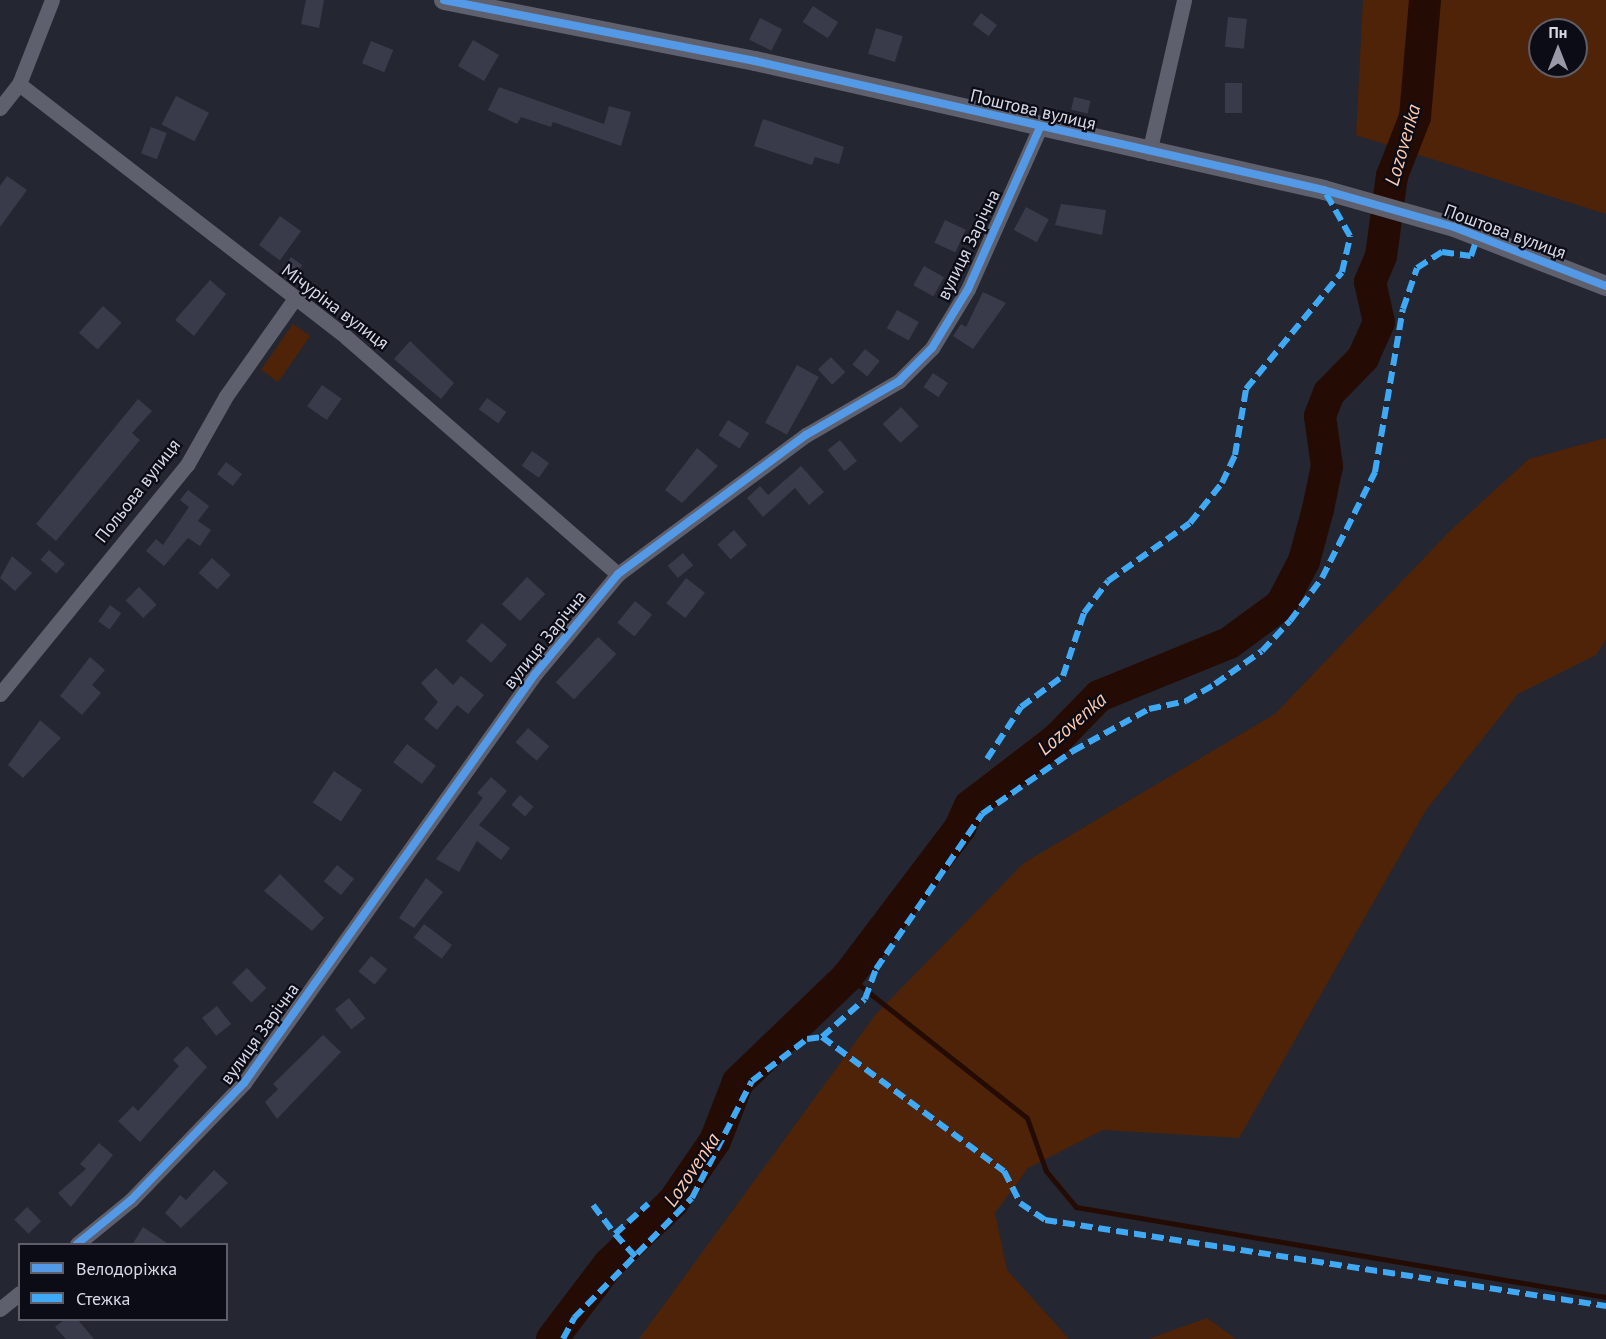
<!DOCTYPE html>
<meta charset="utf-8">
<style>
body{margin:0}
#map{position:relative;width:1606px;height:1339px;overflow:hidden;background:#242631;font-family:"PT Sans",sans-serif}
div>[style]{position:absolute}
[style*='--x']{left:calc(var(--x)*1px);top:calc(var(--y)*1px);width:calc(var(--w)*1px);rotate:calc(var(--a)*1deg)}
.green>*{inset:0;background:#4f2307;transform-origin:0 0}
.stream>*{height:5px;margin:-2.5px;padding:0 2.5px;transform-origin:2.5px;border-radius:2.5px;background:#240c04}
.river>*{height:32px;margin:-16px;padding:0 16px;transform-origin:16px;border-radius:16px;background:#240c04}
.building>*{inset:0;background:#393b4a;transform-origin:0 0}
.minor>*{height:15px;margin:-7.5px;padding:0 7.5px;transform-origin:7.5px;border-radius:7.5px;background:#5e606d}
.tertiary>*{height:20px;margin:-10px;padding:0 10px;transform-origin:10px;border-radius:10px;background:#5e606d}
.quiet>*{height:6px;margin-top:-3px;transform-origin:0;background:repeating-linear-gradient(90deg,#3fa9f5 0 12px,transparent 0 18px)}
.cycleway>*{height:8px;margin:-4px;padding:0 4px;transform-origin:4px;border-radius:4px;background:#5399e6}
span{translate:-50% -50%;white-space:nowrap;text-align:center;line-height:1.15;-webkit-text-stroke:4.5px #0b0c15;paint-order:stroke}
.street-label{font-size:18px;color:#d7d9e7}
.water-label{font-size:20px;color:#ffc9ad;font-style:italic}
.legend{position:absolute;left:18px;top:1243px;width:210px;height:78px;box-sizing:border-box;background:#0b0c15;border:2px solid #5d5e69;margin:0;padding:8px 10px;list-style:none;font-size:18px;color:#d7d9e7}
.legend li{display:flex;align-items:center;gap:12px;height:30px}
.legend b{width:30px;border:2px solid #5d5e69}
.north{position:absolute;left:1528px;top:18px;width:60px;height:60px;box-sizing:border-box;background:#0b0c15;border:2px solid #5d5e69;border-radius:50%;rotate:0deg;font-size:16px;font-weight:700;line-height:24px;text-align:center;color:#d7d9e7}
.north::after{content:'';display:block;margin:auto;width:21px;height:27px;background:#989aa7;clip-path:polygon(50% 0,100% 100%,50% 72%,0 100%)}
</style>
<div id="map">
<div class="green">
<i style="clip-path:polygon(evenodd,1363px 0,1606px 0,1606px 214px,1356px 135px,1363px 0,1540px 30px,1576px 30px,1576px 66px,1540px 66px,1540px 30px)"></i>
<i style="left:293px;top:324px;width:21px;height:56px;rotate:35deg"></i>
<i style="clip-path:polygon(1606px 438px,1606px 640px,1596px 655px,1518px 694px,1426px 810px,1239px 1138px,1103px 1130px,1028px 1168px,995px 1213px,1007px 1270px,1069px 1339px,639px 1339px,876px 1014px,1024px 863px,1275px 714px,1450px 531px,1529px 459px)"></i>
<i style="clip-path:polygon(1207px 1318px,1236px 1339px,1148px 1339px)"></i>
</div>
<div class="stream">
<i style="--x:848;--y:976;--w:228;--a:38.4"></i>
<i style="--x:1027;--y:1118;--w:56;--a:70.3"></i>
<i style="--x:1046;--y:1171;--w:47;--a:50.2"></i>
<i style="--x:1076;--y:1207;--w:538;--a:9.64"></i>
</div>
<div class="river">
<i style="--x:552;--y:1339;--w:94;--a:-52.8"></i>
<i style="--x:609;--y:1264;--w:89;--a:-44.1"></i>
<i style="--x:673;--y:1202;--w:74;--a:-55.5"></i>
<i style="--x:715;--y:1141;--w:63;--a:-68.7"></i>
<i style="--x:738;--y:1082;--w:153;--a:-43.9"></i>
<i style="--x:848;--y:976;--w:186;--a:-52.9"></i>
<i style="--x:960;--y:828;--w:24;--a:-66"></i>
<i style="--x:970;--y:806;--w:110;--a:-37.6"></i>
<i style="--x:1057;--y:739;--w:60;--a:-45.7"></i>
<i style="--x:1099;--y:696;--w:140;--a:-22.2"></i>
<i style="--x:1229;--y:643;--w:64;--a:-36.2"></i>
<i style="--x:1281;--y:605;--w:50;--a:-62.4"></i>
<i style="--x:1304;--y:561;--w:54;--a:-74.9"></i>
<i style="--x:1318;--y:509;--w:44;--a:-78.2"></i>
<i style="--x:1327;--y:466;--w:50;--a:-98"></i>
<i style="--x:1320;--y:416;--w:25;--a:-69"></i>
<i style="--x:1329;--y:393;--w:49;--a:-45.8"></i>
<i style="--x:1363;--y:358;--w:39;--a:-66"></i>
<i style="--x:1379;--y:322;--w:41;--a:-102.7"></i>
<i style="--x:1370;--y:282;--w:28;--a:-67"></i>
<i style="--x:1381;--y:256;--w:81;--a:-82.2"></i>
<i style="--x:1392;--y:176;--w:63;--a:-68.7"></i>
<i style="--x:1415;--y:117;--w:117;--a:-85.1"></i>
</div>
<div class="building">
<i style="clip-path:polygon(306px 0,324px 0,319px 28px,301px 24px)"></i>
<i style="left:813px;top:6px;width:30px;height:19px;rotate:33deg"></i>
<i style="left:981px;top:13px;width:20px;height:14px;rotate:37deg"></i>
<i style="left:1228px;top:17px;width:19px;height:30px;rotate:6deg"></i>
<i style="left:760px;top:18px;width:25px;height:24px;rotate:27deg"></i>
<i style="left:876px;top:28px;width:28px;height:27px;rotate:17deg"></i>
<i style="left:473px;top:40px;width:30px;height:30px;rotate:30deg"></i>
<i style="left:371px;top:41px;width:24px;height:24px;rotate:22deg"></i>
<i style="left:1242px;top:83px;width:30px;height:17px;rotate:90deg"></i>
<i style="clip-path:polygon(499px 87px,604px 124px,609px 106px,631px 112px,621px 146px,553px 122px,551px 127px,521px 117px,517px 124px,488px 110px)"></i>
<i style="left:176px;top:96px;width:37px;height:32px;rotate:27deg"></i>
<i style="left:1074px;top:97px;width:17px;height:13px;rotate:13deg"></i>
<i style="clip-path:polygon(763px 119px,844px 147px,839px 164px,815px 157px,812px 165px,754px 146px)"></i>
<i style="left:151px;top:127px;width:17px;height:28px;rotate:21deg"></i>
<i style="clip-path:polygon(7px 176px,27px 190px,0 227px,0 186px)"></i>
<i style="clip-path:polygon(1061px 204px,1106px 210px,1102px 235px,1055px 225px)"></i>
<i style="left:1026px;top:207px;width:26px;height:26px;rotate:28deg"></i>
<i style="left:280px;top:216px;width:26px;height:36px;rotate:36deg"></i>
<i style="left:945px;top:220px;width:23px;height:25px;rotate:25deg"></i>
<i style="left:291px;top:257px;width:14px;height:18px;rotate:36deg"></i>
<i style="left:924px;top:266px;width:23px;height:22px;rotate:29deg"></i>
<i style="clip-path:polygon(210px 280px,226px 294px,194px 336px,175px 320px)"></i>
<i style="clip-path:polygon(983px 292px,1006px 303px,973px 349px,953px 336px,961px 324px,966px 327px)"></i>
<i style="left:103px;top:306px;width:25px;height:36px;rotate:42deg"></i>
<i style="left:897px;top:310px;width:25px;height:21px;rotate:29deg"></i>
<i style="clip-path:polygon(410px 341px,454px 383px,441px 399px,394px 359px)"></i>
<i style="left:865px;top:349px;width:19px;height:20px;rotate:39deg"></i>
<i style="left:831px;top:357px;width:21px;height:18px;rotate:47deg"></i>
<i style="left:797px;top:365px;width:25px;height:66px;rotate:29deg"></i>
<i style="left:933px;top:373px;width:18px;height:17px;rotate:34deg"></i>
<i style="left:322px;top:385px;width:24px;height:26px;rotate:35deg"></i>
<i style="left:487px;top:398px;width:24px;height:14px;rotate:36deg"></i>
<i style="clip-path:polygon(138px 399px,152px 411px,132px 433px,140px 440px,56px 541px,36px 524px)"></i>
<i style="left:901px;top:407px;width:26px;height:25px;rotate:47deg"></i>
<i style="left:728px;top:420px;width:25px;height:18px;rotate:32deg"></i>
<i style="left:840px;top:440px;width:27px;height:16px;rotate:51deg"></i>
<i style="clip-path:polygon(697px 448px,718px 466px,682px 503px,665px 490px)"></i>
<i style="left:532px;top:451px;width:21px;height:18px;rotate:35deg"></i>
<i style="left:226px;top:462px;width:20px;height:15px;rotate:37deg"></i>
<i style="clip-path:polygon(801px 466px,824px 492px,809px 505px,795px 488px,763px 517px,747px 498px,760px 486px,768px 495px)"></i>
<i style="clip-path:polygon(188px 490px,209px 506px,198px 521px,211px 530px,200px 546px,188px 538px,164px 566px,146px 551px,156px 539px,163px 545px,189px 507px,180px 500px)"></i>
<i style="left:734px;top:530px;width:20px;height:22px;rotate:49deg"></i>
<i style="left:49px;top:550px;width:21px;height:13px;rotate:41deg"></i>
<i style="left:683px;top:553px;width:16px;height:20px;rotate:50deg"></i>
<i style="clip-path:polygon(12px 556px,32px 573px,15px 591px,0 578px)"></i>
<i style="left:212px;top:558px;width:25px;height:20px;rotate:42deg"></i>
<i style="left:527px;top:577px;width:25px;height:37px;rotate:43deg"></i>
<i style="left:686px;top:578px;width:24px;height:32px;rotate:38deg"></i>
<i style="left:139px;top:587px;width:25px;height:19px;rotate:45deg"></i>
<i style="left:635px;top:601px;width:22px;height:28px;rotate:39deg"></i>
<i style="left:110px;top:605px;width:14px;height:20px;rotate:36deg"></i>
<i style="left:482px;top:623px;width:33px;height:24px;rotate:41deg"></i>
<i style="left:598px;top:637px;width:25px;height:62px;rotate:43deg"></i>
<i style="clip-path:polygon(90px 657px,105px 670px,92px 685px,101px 693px,82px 715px,60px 696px)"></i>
<i style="clip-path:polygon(436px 668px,453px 685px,461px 676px,484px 695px,468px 714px,457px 705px,437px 730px,424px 719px,438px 702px,421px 683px)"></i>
<i style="clip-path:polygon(40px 720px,61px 738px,23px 778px,8px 765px)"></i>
<i style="left:528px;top:728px;width:28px;height:19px;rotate:41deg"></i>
<i style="left:407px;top:744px;width:36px;height:23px;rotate:37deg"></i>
<i style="left:334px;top:771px;width:34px;height:38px;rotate:34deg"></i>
<i style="clip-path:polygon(491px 777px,507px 791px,479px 825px,510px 848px,501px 860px,477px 841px,459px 872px,436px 859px,483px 798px,477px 793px)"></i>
<i style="left:520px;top:795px;width:18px;height:13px;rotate:41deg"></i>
<i style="left:337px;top:865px;width:22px;height:21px;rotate:39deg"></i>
<i style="clip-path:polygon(280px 874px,324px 918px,312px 931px,264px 891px)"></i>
<i style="clip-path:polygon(426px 878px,443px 892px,414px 928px,399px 918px)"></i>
<i style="left:424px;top:924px;width:35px;height:17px;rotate:37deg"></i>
<i style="left:371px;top:956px;width:21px;height:20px;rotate:39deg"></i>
<i style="left:247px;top:968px;width:28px;height:21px;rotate:46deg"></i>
<i style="left:349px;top:998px;width:26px;height:18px;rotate:51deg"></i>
<i style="left:217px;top:1006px;width:23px;height:19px;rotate:52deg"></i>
<i style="clip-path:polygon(323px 1035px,341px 1052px,277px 1119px,265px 1102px,278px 1089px,273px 1084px)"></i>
<i style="clip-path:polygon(187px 1046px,207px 1067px,140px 1142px,118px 1121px,133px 1106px,138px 1111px,179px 1066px,173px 1060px)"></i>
<i style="clip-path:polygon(99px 1143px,113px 1155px,71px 1207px,58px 1193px,86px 1169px,80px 1164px)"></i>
<i style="clip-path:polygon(214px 1170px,228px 1183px,181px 1228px,165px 1213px,180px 1195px,186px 1200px)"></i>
<i style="left:27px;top:1207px;width:20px;height:18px;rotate:45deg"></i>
<i style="clip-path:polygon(143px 1227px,170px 1245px,132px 1245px)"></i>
<i style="clip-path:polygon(64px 1320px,78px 1320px,94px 1339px,66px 1339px,55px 1327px)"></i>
</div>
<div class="minor">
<i style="--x:19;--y:84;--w:413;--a:37.7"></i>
<i style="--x:346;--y:337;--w:361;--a:41.1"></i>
<i style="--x:0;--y:108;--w:31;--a:-52"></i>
<i style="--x:19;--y:84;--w:90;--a:-68.6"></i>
<i style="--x:1149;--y:153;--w:157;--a:-77.1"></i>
<i style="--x:0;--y:694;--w:296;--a:-50.8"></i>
<i style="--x:187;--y:465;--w:79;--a:-60.5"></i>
<i style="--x:226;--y:396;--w:116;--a:-54.8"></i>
<i style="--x:77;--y:1244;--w:70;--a:-39.2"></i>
<i style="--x:131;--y:1200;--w:163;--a:-46"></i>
<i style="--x:244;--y:1083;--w:502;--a:-54.57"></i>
<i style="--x:535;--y:674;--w:130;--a:-50.3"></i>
<i style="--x:618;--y:574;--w:234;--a:-36.5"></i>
<i style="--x:806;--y:435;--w:108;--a:-30.1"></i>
<i style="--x:899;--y:381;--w:47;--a:-45"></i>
<i style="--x:932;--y:348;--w:69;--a:-58.6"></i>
<i style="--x:968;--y:289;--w:177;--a:-66"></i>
<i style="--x:0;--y:1309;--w:26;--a:-39"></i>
</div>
<div class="tertiary">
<i style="--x:444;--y:0;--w:317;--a:11.1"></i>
<i style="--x:755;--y:61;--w:583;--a:12.77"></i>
<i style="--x:1324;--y:190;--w:135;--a:15.9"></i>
<i style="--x:1454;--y:227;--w:163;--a:21.2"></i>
</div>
<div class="quiet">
<i style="--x:987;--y:759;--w:62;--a:-56.8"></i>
<i style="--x:1021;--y:707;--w:52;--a:-36.4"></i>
<i style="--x:1063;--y:676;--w:66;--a:-71.6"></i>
<i style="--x:1084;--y:613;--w:40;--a:-53"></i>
<i style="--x:1108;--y:581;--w:100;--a:-35.3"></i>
<i style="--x:1190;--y:523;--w:51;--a:-51.3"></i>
<i style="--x:1222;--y:483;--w:31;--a:-65"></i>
<i style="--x:1235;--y:455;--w:67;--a:-80.5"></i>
<i style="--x:1246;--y:389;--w:151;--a:-50.6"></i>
<i style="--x:1342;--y:272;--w:37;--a:-77"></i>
<i style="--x:1350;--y:236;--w:53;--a:-119.5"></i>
<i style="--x:822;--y:1037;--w:57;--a:-41.5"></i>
<i style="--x:865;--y:999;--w:32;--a:-70"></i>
<i style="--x:876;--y:969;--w:188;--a:-55.6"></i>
<i style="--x:982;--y:814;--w:111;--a:-34.7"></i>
<i style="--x:1073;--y:751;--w:87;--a:-28.9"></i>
<i style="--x:1149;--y:709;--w:38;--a:-12"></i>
<i style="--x:1186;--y:701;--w:34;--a:-30"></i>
<i style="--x:1215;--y:684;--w:57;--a:-35.1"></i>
<i style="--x:1262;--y:651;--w:41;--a:-47"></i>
<i style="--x:1290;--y:621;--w:54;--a:-53.3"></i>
<i style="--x:1322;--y:578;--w:119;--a:-63.4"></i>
<i style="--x:1375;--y:472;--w:165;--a:-80.3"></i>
<i style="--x:1403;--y:309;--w:43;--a:-71.1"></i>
<i style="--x:1417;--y:268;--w:30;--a:-33"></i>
<i style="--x:1442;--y:252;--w:29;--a:8"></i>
<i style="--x:1471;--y:256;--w:21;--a:-71"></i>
<i style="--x:593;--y:1205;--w:36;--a:53"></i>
<i style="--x:615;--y:1234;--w:45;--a:-42.3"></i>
<i style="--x:615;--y:1234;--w:31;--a:48"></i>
<i style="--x:563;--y:1339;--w:24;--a:-62"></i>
<i style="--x:574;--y:1318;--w:168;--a:-45.5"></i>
<i style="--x:692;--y:1198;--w:131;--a:-62.9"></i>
<i style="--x:752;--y:1081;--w:69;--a:-37.4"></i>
<i style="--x:807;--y:1039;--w:15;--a:-8"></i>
<i style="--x:822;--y:1037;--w:226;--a:36.4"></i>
<i style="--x:1004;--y:1171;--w:36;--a:63"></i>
<i style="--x:1020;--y:1203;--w:30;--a:34"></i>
<i style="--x:1045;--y:1220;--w:568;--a:8.72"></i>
</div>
<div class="cycleway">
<i style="--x:444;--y:0;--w:317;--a:11.1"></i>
<i style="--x:755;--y:61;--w:583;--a:12.77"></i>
<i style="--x:1324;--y:190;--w:135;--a:15.9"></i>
<i style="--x:1454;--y:227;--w:163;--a:21.2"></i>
<i style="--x:77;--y:1244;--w:70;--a:-39.2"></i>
<i style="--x:131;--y:1200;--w:163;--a:-46"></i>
<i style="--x:244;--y:1083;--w:502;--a:-54.57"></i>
<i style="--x:535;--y:674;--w:130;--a:-50.3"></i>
<i style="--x:618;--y:574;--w:234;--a:-36.5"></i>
<i style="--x:806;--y:435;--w:108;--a:-30.1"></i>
<i style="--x:899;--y:381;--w:47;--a:-45"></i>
<i style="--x:932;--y:348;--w:69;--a:-58.6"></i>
<i style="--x:968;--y:289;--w:177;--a:-66"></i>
</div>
<div class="street-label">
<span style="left:1033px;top:110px;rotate:13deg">Поштова вулиця</span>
<span style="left:1505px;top:232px;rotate:20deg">Поштова вулиця</span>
<span style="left:969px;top:245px;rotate:-64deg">вулиця Зарічна</span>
<span style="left:335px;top:307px;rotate:37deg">Мічуріна вулиця</span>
<span style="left:138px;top:491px;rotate:-52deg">Польова вулиця</span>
<span style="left:545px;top:640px;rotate:-51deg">вулиця Зарічна</span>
<span style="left:260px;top:1034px;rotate:-54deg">вулиця Зарічна</span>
</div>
<div class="water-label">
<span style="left:1403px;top:145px;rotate:-74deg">Lozovenka</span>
<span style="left:1072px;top:724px;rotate:-41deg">Lozovenka</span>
<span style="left:692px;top:1170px;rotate:-56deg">Lozovenka</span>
</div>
<ul class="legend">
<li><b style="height:8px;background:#5399e6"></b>Велодоріжка</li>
<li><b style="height:8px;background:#3fa9f5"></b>Стежка</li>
</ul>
<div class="north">Пн</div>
</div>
